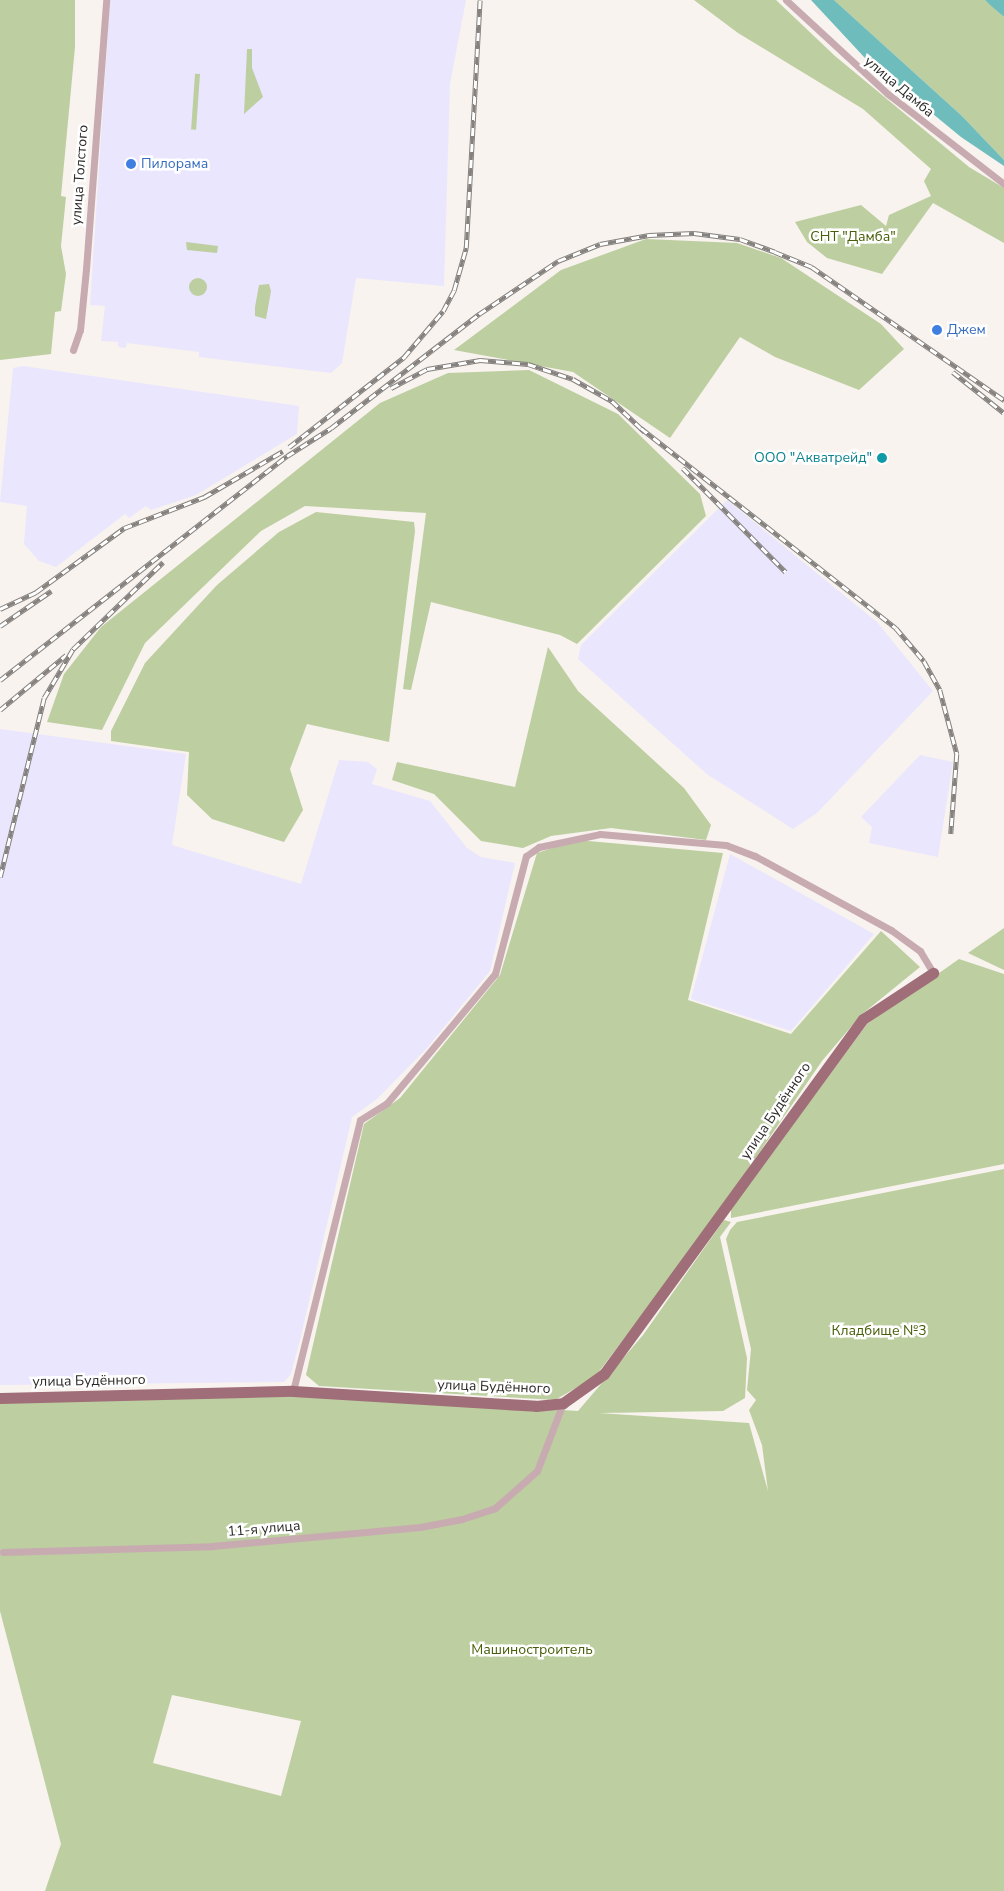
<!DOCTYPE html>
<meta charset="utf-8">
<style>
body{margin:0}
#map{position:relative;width:1004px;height:1891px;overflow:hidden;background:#f8f3ee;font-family:"Nunito Sans",sans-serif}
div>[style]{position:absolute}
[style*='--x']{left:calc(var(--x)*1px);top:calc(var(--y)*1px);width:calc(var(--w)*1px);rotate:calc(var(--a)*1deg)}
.industrial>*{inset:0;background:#eae6fd}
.green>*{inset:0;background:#bdcea0;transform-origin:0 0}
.round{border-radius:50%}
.water>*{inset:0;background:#6ebcbb}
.street>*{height:7px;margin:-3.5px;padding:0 3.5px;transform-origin:3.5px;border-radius:3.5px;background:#c8abb1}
.primary>*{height:11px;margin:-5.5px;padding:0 5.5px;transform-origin:5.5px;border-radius:5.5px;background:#a06e79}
.rail>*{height:4.5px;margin-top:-2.25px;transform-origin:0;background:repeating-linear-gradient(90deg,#fff 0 8px,#85817e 0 16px);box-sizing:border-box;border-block:1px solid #85817e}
.dots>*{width:14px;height:14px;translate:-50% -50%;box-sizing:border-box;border:2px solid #fff;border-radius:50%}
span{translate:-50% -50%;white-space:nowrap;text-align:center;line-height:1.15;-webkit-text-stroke:5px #fff;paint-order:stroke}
.street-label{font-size:14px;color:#2b2927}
.shop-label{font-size:14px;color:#366cbe}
.left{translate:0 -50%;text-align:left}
.park-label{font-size:14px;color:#485e08}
.culture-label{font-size:14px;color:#0d838f}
.right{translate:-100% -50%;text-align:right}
</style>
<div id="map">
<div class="industrial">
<i style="clip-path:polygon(110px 0,466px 0,450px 84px,444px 286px,356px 278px,342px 363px,331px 373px,199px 357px,199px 352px,127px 343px,126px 348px,118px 347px,118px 342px,101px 341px,105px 306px,90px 305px)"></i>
<i style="clip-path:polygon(23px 366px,299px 406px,297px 434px,196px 495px,151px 510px,146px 506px,129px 518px,125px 514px,56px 567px,39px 561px,24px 544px,27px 506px,0 502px,13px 368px)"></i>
<i style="clip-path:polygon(727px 500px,877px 622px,933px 691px,817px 813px,793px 829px,708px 775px,578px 659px,581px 645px)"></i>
<i style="clip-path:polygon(0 729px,186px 754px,172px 845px,301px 884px,339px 760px,368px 762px,377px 769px,372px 784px,430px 801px,467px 848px,481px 857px,515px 863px,490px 971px,427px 1048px,377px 1099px,352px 1117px,300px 1340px,291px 1374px,284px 1382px,0 1385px)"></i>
<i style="clip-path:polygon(920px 755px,953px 762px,938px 857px,869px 843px,872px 827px,861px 817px)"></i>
<i style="clip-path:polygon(730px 854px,874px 934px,791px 1031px,691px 999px)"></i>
</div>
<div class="green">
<i style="clip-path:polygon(0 0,75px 0,75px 47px,61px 196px,66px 197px,61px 246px,66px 274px,61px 311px,55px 312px,51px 354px,0 360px)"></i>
<i style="clip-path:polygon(694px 0,776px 0,835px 56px,969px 167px,1004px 188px,1004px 243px,933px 203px,882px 274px,827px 258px,807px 242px,795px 222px,861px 205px,886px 226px,889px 215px,931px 196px,924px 181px,931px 169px,863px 109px,738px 33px)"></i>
<i style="clip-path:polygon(834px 0,985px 0,1004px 17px,1004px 160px,962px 116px)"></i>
<i style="clip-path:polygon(247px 49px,252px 49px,252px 68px,263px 97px,244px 114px)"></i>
<i style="left:200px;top:74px;width:56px;height:5px;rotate:94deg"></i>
<i style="clip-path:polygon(646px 239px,737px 243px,781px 258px,881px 324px,904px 349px,859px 390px,775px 357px,740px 337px,670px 438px,573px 372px,454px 350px,561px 270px)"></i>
<i style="clip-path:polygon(186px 242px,218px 246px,217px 253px,187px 250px)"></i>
<i class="round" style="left:189px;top:278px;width:18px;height:18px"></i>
<i style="clip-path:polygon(269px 284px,271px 291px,266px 319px,255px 316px,255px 307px,259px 285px)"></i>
<i style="clip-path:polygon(529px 370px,618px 414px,700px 494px,706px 516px,577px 644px,560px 635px,431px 602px,411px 690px,403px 689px,426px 513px,305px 506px,261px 531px,145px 643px,102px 730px,47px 722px,64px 674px,101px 627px,380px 403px,448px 373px)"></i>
<i style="clip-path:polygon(316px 512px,414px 522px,415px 531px,389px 742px,307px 724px,290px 769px,303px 810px,284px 842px,212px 819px,187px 795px,189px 752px,111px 741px,111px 731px,145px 663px,217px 585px,279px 532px)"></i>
<i style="clip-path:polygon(548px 647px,578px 691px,684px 788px,711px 825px,706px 840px,611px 828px,551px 836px,523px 848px,481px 841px,434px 794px,392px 780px,397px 762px,515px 787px)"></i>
<i style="clip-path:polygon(577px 840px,723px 853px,688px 1000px,791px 1034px,881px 931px,920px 967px,861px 1015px,822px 1061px,711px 1223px,595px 1377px,555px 1400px,319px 1386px,306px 1375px,364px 1124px,400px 1098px,500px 975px,537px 853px)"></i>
<i style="clip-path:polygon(1004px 928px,1004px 970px,968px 953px)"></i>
<i style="clip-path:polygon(959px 959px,1004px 974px,1004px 1164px,731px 1218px,731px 1209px,867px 1024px)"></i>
<i style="clip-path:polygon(evenodd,1004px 1169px,1004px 1891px,45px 1891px,61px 1844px,0 1611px,0 1403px,290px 1392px,578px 1411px,643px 1335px,724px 1220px,731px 1222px,720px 1237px,747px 1358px,745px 1398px,723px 1411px,599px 1413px,749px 1423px,768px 1491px,762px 1445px,749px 1410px,756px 1400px,747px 1390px,751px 1349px,726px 1239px,730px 1230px,737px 1222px,1004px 1169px,172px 1695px,301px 1721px,281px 1796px,153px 1763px,172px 1695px)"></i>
</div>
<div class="water">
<i style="clip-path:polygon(811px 0,834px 0,962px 116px,1004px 160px,1004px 166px,961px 137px,865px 58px)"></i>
<i style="clip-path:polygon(985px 0,1004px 0,1004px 17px,989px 4px)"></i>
</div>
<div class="street">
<i style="--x:786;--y:0;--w:139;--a:42.7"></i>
<i style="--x:888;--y:94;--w:147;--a:37.8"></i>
<i style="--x:73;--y:350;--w:21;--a:-71"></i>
<i style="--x:80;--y:330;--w:61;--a:-84.4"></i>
<i style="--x:86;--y:269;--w:270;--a:-85.7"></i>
<i style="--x:293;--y:1391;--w:279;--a:-76.1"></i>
<i style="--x:360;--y:1120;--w:32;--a:-32"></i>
<i style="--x:387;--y:1103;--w:168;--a:-50.1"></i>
<i style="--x:495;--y:974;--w:122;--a:-75.3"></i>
<i style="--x:526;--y:856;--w:16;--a:-35"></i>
<i style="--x:539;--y:847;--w:62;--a:-12"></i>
<i style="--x:600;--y:834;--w:126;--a:5"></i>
<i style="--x:726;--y:845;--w:31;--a:21"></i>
<i style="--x:755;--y:856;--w:155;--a:28.6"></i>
<i style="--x:891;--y:930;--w:36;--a:36"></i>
<i style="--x:920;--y:951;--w:26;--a:59"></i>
<i style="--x:3;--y:1552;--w:209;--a:-1.6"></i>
<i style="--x:212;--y:1546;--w:209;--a:-5.2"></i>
<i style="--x:420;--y:1527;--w:43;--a:-10.8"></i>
<i style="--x:462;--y:1519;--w:35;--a:-18"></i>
<i style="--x:495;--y:1508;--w:56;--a:-41.4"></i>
<i style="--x:537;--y:1471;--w:73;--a:-69.1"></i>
</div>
<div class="primary">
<i style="--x:0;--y:1398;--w:293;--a:-1.4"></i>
<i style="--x:293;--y:1391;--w:243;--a:3.5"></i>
<i style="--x:536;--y:1406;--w:27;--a:-6"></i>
<i style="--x:563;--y:1403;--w:50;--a:-35.3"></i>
<i style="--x:604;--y:1374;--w:439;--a:-53.9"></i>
<i style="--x:863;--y:1019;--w:84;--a:-33.3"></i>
</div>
<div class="rail">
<i style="--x:953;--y:372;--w:65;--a:38.8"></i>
<i style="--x:391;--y:388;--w:41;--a:-27.8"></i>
<i style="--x:427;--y:369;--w:54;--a:-9.6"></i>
<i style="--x:480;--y:360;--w:48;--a:4.8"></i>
<i style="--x:528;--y:364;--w:47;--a:18.4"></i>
<i style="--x:573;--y:379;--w:45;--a:29.4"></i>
<i style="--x:612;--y:401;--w:45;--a:43.2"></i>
<i style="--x:641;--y:428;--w:324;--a:38.1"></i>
<i style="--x:896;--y:628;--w:43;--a:49.7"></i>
<i style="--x:924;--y:661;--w:33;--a:61"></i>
<i style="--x:940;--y:690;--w:66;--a:75.1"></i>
<i style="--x:957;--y:754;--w:80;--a:94.3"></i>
<i style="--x:289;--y:447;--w:146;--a:-38"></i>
<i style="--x:404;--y:357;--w:60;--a:-49.7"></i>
<i style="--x:443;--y:311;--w:24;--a:-62"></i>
<i style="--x:454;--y:290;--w:44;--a:-74.1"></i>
<i style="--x:466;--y:248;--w:248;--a:-86.8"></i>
<i style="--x:683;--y:468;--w:146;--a:45.3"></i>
<i style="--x:0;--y:609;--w:40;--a:-25"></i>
<i style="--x:36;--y:592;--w:109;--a:-36"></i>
<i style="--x:124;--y:528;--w:86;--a:-21.2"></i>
<i style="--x:204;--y:497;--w:91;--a:-30.2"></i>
<i style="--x:0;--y:626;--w:62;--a:-34.5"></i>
<i style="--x:0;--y:680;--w:364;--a:-38"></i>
<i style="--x:287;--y:456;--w:52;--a:-32.5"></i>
<i style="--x:331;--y:428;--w:187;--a:-37.6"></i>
<i style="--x:479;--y:314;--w:95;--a:-33.9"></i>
<i style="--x:558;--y:261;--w:45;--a:-22"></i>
<i style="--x:600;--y:244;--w:50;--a:-10.4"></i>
<i style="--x:649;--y:235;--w:45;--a:-2.5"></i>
<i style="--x:694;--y:233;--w:46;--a:7.4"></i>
<i style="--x:740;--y:239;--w:37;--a:20"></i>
<i style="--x:775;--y:252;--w:40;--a:22"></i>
<i style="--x:812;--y:267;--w:234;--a:34.7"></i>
<i style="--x:0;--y:710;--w:86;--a:-39.8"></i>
<i style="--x:0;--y:877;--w:184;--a:-76.2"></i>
<i style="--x:44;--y:698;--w:57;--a:-59.4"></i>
<i style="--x:73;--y:649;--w:125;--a:-44"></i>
</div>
<div class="dots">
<i style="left:131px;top:164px;background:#3f7fe0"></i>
<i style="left:937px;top:330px;background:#3f7fe0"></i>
<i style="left:882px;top:458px;background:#0f9aa8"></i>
</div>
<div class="street-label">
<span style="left:899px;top:87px;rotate:40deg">улица Дамба</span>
<span style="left:80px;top:175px;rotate:-86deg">улица Толстого</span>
<span style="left:776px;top:1111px;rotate:-56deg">улица Будённого</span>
<span style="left:89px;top:1381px;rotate:-1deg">улица Будённого</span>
<span style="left:494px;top:1387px;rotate:2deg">улица Будённого</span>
<span style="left:264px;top:1529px;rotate:-5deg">11-я улица</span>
</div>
<div class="shop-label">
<span class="left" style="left:141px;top:164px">Пилорама</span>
<span class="left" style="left:947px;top:330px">Джем</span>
</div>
<div class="park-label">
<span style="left:853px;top:237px">СНТ "Дамба"</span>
<span style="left:879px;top:1331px">Кладбище №3</span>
<span style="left:532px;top:1650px">Машиностроитель</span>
</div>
<div class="culture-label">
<span class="right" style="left:872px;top:458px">ООО "Акватрейд"</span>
</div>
</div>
